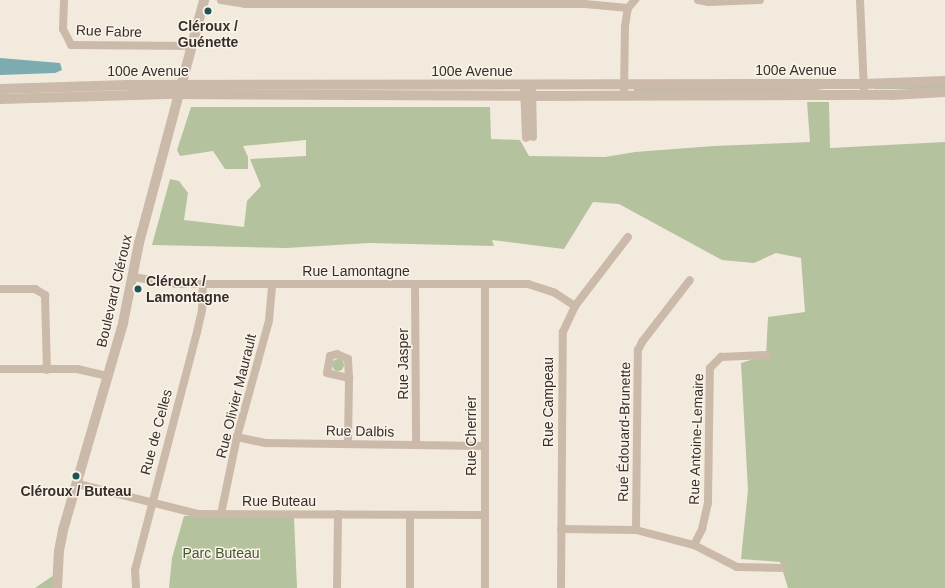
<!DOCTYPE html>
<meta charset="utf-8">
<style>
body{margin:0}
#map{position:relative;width:945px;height:588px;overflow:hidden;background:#f3eade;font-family:Helvetica,sans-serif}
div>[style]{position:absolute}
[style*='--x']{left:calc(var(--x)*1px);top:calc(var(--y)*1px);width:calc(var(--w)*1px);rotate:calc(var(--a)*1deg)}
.green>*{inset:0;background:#b4c29d;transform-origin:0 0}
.round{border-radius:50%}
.water>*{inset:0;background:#7cacb0}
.minor>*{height:8px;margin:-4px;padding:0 4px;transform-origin:4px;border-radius:4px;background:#cbbaa9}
.tertiary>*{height:10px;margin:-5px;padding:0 5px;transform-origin:5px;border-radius:5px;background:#cbbaa9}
.dots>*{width:11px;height:11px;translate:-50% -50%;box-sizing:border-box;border:2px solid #faf3ea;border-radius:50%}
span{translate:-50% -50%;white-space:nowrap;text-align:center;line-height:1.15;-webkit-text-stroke:3px #faf3ea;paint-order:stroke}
.poi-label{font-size:14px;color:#382e29;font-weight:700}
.left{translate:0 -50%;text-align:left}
.street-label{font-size:14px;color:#382e29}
.park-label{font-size:14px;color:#45572d}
</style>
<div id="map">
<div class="green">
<i style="left:945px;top:85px;width:4px;height:71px;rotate:90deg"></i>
<i style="clip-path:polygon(634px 88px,825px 89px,795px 92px,634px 92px)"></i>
<i style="clip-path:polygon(807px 102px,829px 102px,830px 148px,945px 142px,945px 588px,788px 588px,780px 562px,741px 559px,748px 490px,741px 363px,766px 355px,768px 317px,805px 312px,801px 258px,776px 253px,754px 263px,722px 260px,619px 204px,593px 202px,564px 249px,492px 240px,494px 246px,369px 243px,286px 248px,152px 245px,170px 179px,179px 181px,188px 193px,184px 220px,244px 227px,247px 201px,261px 186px,250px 159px,306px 156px,306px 140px,243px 146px,248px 157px,248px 169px,225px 169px,213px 151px,180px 156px,177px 150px,191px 107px,490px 107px,491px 139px,520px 140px,529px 156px,605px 157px,635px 152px,714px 146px,810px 142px)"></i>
<i class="round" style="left:332px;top:359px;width:12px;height:12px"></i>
<i style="clip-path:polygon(184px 516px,294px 518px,297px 588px,169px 588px,172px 558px)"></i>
<i style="clip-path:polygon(54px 575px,53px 588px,35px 588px)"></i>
</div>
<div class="water">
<i style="clip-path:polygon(0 58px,60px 63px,62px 70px,55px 73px,0 75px)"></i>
</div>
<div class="minor">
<i style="--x:64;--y:0;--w:29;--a:92"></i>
<i style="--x:63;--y:29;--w:18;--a:63"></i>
<i style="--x:71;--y:45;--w:121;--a:0.5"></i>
<i style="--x:221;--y:0;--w:24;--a:9"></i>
<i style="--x:245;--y:4;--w:340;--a:0"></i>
<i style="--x:585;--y:4;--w:43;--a:5.3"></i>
<i style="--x:698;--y:0;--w:10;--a:11"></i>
<i style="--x:708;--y:2;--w:52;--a:-2.2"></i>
<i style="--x:860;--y:0;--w:90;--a:87.5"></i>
<i style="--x:524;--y:85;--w:53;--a:87.8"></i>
<i style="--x:532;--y:85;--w:52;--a:88.9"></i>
<i style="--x:624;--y:95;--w:69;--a:-89.2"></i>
<i style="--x:625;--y:26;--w:18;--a:-81"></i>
<i style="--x:628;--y:8;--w:11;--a:-49"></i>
<i style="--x:133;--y:277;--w:44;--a:9.2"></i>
<i style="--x:176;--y:284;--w:352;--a:0"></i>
<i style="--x:528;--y:284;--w:28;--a:18"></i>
<i style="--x:555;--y:293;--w:24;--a:33"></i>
<i style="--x:415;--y:284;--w:160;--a:89.6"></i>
<i style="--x:0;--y:289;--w:35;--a:0"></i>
<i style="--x:35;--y:289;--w:12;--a:31"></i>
<i style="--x:45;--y:295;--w:75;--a:88.5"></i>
<i style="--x:0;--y:369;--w:77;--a:0"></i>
<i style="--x:77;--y:369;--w:32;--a:13"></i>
<i style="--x:237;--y:437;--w:30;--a:12"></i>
<i style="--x:266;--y:443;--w:218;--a:0.8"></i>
<i style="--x:348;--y:443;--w:65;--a:-89.1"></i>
<i style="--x:349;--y:378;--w:19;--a:-93"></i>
<i style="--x:348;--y:359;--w:12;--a:-156"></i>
<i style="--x:337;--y:354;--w:7;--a:164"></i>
<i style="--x:330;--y:356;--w:17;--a:100"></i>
<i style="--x:327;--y:373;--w:23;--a:13"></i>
<i style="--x:78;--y:484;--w:124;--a:14"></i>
<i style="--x:198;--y:514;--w:286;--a:0.2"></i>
<i style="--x:221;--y:514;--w:79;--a:-78.3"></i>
<i style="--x:237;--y:437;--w:120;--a:-74.6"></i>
<i style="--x:269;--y:321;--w:37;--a:-85"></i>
<i style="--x:561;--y:529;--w:75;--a:0.8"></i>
<i style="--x:636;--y:530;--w:60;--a:14.5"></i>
<i style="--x:694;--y:545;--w:48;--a:27.1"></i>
<i style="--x:737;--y:567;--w:45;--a:1.3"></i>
<i style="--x:636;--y:530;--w:180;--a:-89.4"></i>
<i style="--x:638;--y:350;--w:9;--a:-63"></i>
<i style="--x:642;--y:342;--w:78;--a:-52.3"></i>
<i style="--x:694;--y:545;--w:18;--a:-63"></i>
<i style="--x:702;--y:529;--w:27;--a:-77"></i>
<i style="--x:708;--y:503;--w:135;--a:-89.2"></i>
<i style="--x:710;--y:368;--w:16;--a:-45"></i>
<i style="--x:721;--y:357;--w:45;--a:-2.5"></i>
<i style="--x:136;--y:588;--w:18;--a:-93"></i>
<i style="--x:135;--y:570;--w:246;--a:-75.4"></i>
<i style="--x:197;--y:332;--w:23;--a:-77"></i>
<i style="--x:202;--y:310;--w:26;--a:-88"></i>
<i style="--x:337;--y:588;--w:74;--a:-89.2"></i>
<i style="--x:410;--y:588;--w:72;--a:-90"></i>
<i style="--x:485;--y:588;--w:304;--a:-90"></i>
<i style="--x:561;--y:588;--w:256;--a:-89.6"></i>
<i style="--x:563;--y:332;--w:29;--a:-65"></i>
<i style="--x:575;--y:306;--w:87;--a:-52.5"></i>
</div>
<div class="tertiary">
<i style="--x:0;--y:89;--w:128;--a:-1.8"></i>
<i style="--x:128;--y:85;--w:736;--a:-0.08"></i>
<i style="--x:864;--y:84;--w:81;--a:-2.1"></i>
<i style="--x:0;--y:99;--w:167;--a:-1.7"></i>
<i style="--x:167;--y:94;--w:357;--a:0.3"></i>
<i style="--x:524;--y:96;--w:367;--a:-0.2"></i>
<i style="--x:891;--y:95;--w:54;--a:-3.2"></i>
<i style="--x:57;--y:588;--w:37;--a:-87"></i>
<i style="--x:59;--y:551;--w:21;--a:-79"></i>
<i style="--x:63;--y:530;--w:216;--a:-73.8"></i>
<i style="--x:123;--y:323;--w:82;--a:-78.7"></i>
<i style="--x:139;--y:243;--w:252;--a:-75"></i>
</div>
<div class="dots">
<i style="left:208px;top:11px;background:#1e545a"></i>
<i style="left:138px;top:289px;background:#1e545a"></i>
<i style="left:76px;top:476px;background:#1e545a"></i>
</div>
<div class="poi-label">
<span style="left:208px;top:34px">Cléroux /<br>Guénette</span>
<span class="left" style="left:146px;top:289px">Cléroux /<br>Lamontagne</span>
<span style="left:76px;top:491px">Cléroux / Buteau</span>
</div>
<div class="street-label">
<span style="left:109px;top:31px;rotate:2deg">Rue Fabre</span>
<span style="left:796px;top:70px">100e Avenue</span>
<span style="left:148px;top:71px">100e Avenue</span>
<span style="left:472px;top:71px">100e Avenue</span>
<span style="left:356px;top:271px">Rue Lamontagne</span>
<span style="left:114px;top:291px;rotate:-77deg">Boulevard Cléroux</span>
<span style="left:403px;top:364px;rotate:-90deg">Rue Jasper</span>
<span style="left:236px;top:396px;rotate:-76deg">Rue Olivier Maurault</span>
<span style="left:548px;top:402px;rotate:-90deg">Rue Campeau</span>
<span style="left:360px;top:431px;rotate:1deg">Rue Dalbis</span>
<span style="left:156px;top:432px;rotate:-75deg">Rue de Celles</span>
<span style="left:624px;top:432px;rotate:-89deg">Rue Édouard-Brunette</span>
<span style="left:471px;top:436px;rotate:-90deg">Rue Cherrier</span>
<span style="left:696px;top:439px;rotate:-88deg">Rue Antoine-Lemaire</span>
<span style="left:279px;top:501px">Rue Buteau</span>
</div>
<div class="park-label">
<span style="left:221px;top:553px">Parc Buteau</span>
</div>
</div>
